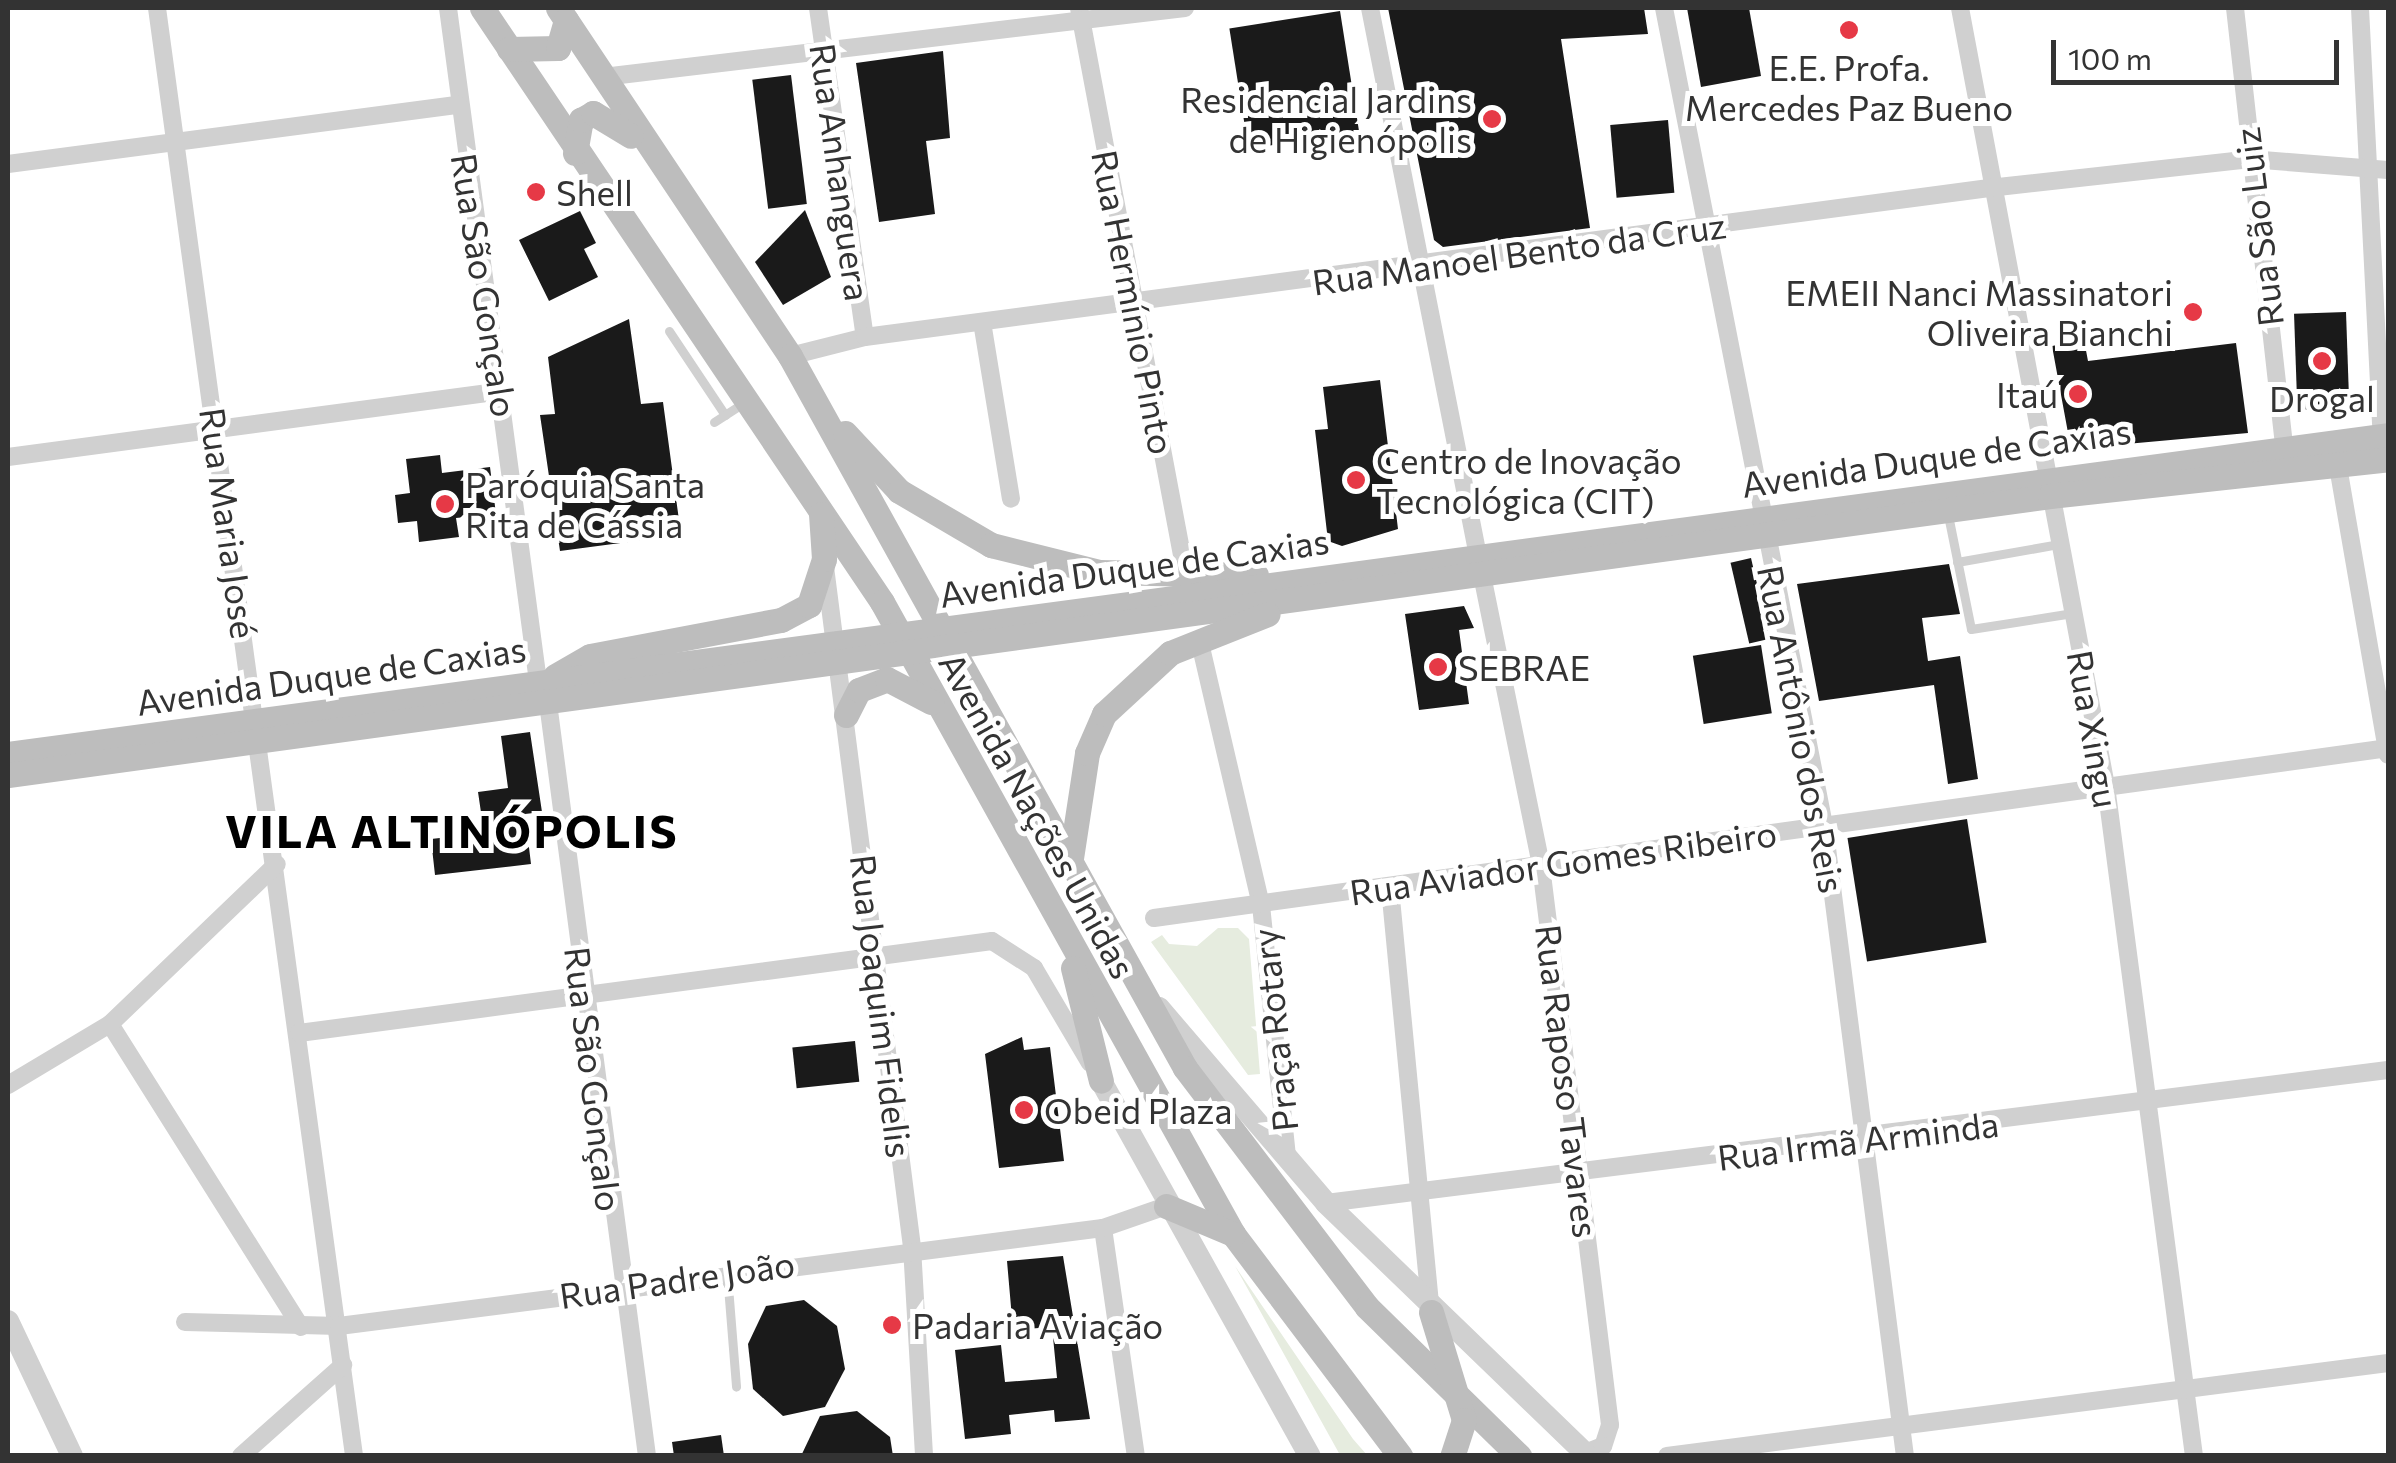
<!DOCTYPE html>
<meta charset="utf-8">
<style>
body{margin:0}
#map{position:relative;width:2396px;height:1463px;overflow:hidden;background:#fff;font-family:Commissioner,sans-serif}
div>[style]{position:absolute}
[style*='--x']{left:calc(var(--x)*1px);top:calc(var(--y)*1px);width:calc(var(--w)*1px);rotate:calc(var(--a)*1deg)}
.green>*{inset:0;background:#e6ecdf}
.building>*{inset:0;background:#1a1a1a;transform-origin:0 0}
.service>*{height:9px;margin:-4.5px;padding:0 4.5px;transform-origin:4.5px;border-radius:4.5px;background:#d0d0d0}
.minor>*{height:18px;margin:-9px;padding:0 9px;transform-origin:9px;border-radius:9px;background:#d0d0d0}
.tertiary>*{height:22px;margin:-11px;padding:0 11px;transform-origin:11px;border-radius:11px;background:#d0d0d0}
.secondary>*{height:25px;margin:-12.5px;padding:0 12.5px;transform-origin:12.5px;border-radius:12.5px;background:#bdbdbd}
.dots>*{width:28px;height:28px;translate:-50% -50%;box-sizing:border-box;border:5px solid #fff;border-radius:50%}
span{translate:-50% -50%;white-space:nowrap;text-align:center;line-height:1.15;-webkit-text-stroke:10px #fff;paint-order:stroke}
.poi-label{font-size:35px;color:#333}
.right{translate:-100% -50%;text-align:right}
.left{translate:0 -50%;text-align:left}
.street-label{font-size:35px;color:#333}
.district-label{font-size:45px;color:#000;font-weight:700;letter-spacing:2.5px}
.frame{position:absolute;inset:0;border:10px solid #333;pointer-events:none}
.scale{position:absolute;left:2051px;top:40px;width:288px;height:45px;box-sizing:border-box;border:5px solid #333;border-top:0;padding-left:12px;font-size:30px;line-height:35px;white-space:nowrap;color:#333;-webkit-text-stroke:8px #fff;paint-order:stroke}
</style>
<div id="map">
<div class="green">
<i style="clip-path:polygon(1218px 928px,1238px 928px,1249px 939px,1260px 1074px,1248px 1075px,1151px 942px,1162px 935px,1169px 944px,1197px 946px)"></i>
<i style="clip-path:polygon(1235px 1266px,1353px 1439px,1367px 1455px,1340px 1455px)"></i>
</div>
<div class="building">
<i style="clip-path:polygon(1388px 8px,1644px 8px,1648px 34px,1561px 39px,1590px 228px,1443px 247px,1434px 240px)"></i>
<i style="clip-path:polygon(1687px 8px,1749px 8px,1761px 76px,1701px 87px)"></i>
<i style="left:1340px;top:11px;width:122px;height:112px;rotate:81deg"></i>
<i style="clip-path:polygon(943px 51px,950px 138px,926px 141px,935px 214px,879px 222px,856px 63px)"></i>
<i style="left:791px;top:75px;width:130px;height:39px;rotate:83deg"></i>
<i style="left:1668px;top:120px;width:73px;height:58px;rotate:85deg"></i>
<i style="clip-path:polygon(805px 210px,831px 277px,783px 305px,755px 262px)"></i>
<i style="clip-path:polygon(580px 211px,596px 243px,584px 249px,598px 277px,549px 301px,519px 240px)"></i>
<i style="left:2346px;top:312px;width:96px;height:52px;rotate:88deg"></i>
<i style="clip-path:polygon(629px 319px,641px 404px,663px 402px,681px 535px,560px 551px,540px 415px,555px 414px,548px 357px)"></i>
<i style="clip-path:polygon(2084px 340px,2088px 361px,2236px 343px,2248px 433px,2071px 449px,2052px 346px)"></i>
<i style="clip-path:polygon(1380px 380px,1398px 529px,1342px 546px,1328px 541px,1315px 430px,1328px 429px,1323px 387px)"></i>
<i style="clip-path:polygon(440px 455px,442px 473px,490px 467px,496px 514px,456px 518px,459px 537px,419px 542px,417px 521px,398px 523px,395px 495px,410px 493px,406px 459px)"></i>
<i style="left:1751px;top:558px;width:83px;height:21px;rotate:77deg"></i>
<i style="clip-path:polygon(1949px 564px,1960px 614px,1922px 618px,1928px 661px,1960px 656px,1978px 779px,1948px 784px,1934px 685px,1819px 701px,1797px 584px)"></i>
<i style="clip-path:polygon(1464px 606px,1474px 628px,1459px 630px,1469px 704px,1419px 710px,1405px 614px)"></i>
<i style="left:1761px;top:645px;width:69px;height:69px;rotate:81deg"></i>
<i style="clip-path:polygon(530px 732px,542px 812px,525px 814px,531px 864px,435px 875px,431px 839px,484px 833px,478px 792px,508px 788px,501px 736px)"></i>
<i style="left:1967px;top:819px;width:125px;height:121px;rotate:81deg"></i>
<i style="clip-path:polygon(1022px 1037px,1024px 1050px,1050px 1047px,1064px 1161px,999px 1168px,985px 1054px)"></i>
<i style="left:855px;top:1041px;width:41px;height:63px;rotate:84deg"></i>
<i style="clip-path:polygon(1063px 1256px,1090px 1419px,1055px 1422px,1054px 1410px,1009px 1415px,1011px 1434px,965px 1439px,955px 1350px,1001px 1345px,1005px 1382px,1057px 1378px,1052px 1327px,1013px 1330px,1007px 1261px)"></i>
<i style="clip-path:polygon(804px 1300px,837px 1326px,845px 1369px,825px 1407px,783px 1416px,753px 1389px,748px 1344px,766px 1306px)"></i>
<i style="clip-path:polygon(857px 1411px,890px 1437px,893px 1456px,801px 1456px,820px 1416px)"></i>
<i style="clip-path:polygon(721px 1435px,724px 1456px,674px 1456px,672px 1442px)"></i>
</div>
<div class="service">
<i style="--x:669;--y:331;--w:101;--a:56.3"></i>
<i style="--x:714;--y:422;--w:35;--a:-33"></i>
<i style="--x:1948;--y:515;--w:116;--a:78.6"></i>
<i style="--x:1971;--y:629;--w:103;--a:-8.9"></i>
<i style="--x:1957;--y:562;--w:104;--a:-10"></i>
<i style="--x:727;--y:1274;--w:113;--a:85.4"></i>
</div>
<div class="minor">
<i style="--x:157;--y:8;--w:1461;--a:82.25"></i>
<i style="--x:448;--y:8;--w:680;--a:82.39"></i>
<i style="--x:818;--y:8;--w:332;--a:81.9"></i>
<i style="--x:1079;--y:8;--w:584;--a:79.34"></i>
<i style="--x:1370;--y:8;--w:559;--a:78.85"></i>
<i style="--x:1664;--y:8;--w:833;--a:78.92"></i>
<i style="--x:1824;--y:825;--w:636;--a:82.69"></i>
<i style="--x:1960;--y:8;--w:792;--a:79.37"></i>
<i style="--x:2106;--y:786;--w:676;--a:82.52"></i>
<i style="--x:2235;--y:8;--w:442;--a:83.6"></i>
<i style="--x:2360;--y:8;--w:437;--a:87.1"></i>
<i style="--x:603;--y:77;--w:586;--a:-6.76"></i>
<i style="--x:8;--y:164;--w:454;--a:-7.5"></i>
<i style="--x:983;--y:328;--w:173;--a:80.7"></i>
<i style="--x:790;--y:356;--w:77;--a:-14.2"></i>
<i style="--x:865;--y:337;--w:1134;--a:-7.55"></i>
<i style="--x:1989;--y:188;--w:263;--a:-6.3"></i>
<i style="--x:2250;--y:159;--w:138;--a:4.6"></i>
<i style="--x:2336;--y:455;--w:304;--a:80.2"></i>
<i style="--x:8;--y:457;--w:498;--a:-7.6"></i>
<i style="--x:825;--y:567;--w:686;--a:82.71"></i>
<i style="--x:912;--y:1247;--w:209;--a:86.7"></i>
<i style="--x:1483;--y:580;--w:292;--a:78.5"></i>
<i style="--x:1541;--y:866;--w:563;--a:82.96"></i>
<i style="--x:1610;--y:1425;--w:22;--a:108"></i>
<i style="--x:1603;--y:1446;--w:19;--a:159"></i>
<i style="--x:1200;--y:643;--w:269;--a:76.9"></i>
<i style="--x:1261;--y:905;--w:251;--a:84.1"></i>
<i style="--x:548;--y:703;--w:759;--a:82.51"></i>
<i style="--x:1390;--y:888;--w:425;--a:84.5"></i>
<i style="--x:1154;--y:918;--w:1246;--a:-7.84"></i>
<i style="--x:110;--y:1024;--w:358;--a:57.8"></i>
<i style="--x:299;--y:1033;--w:699;--a:-7.56"></i>
<i style="--x:992;--y:941;--w:50;--a:32.7"></i>
<i style="--x:1034;--y:968;--w:110;--a:59.5"></i>
<i style="--x:8;--y:1085;--w:119;--a:-30.9"></i>
<i style="--x:110;--y:1024;--w:231;--a:-43.8"></i>
<i style="--x:1326;--y:1203;--w:1070;--a:-7.14"></i>
<i style="--x:1103;--y:1228;--w:230;--a:81.8"></i>
<i style="--x:185;--y:1322;--w:154;--a:1.5"></i>
<i style="--x:339;--y:1326;--w:770;--a:-7.31"></i>
<i style="--x:1103;--y:1228;--w:67;--a:-19.2"></i>
<i style="--x:241;--y:1456;--w:137;--a:-41.7"></i>
<i style="--x:1667;--y:1456;--w:727;--a:-7.35"></i>
</div>
<div class="tertiary">
<i style="--x:1159;--y:1008;--w:257;--a:49.4"></i>
<i style="--x:1326;--y:1203;--w:364;--a:44"></i>
<i style="--x:1101;--y:1081;--w:429;--a:60.9"></i>
<i style="--x:8;--y:1321;--w:149;--a:64.6"></i>
</div>
<div class="secondary">
<i style="--x:482;--y:8;--w:716;--a:56.04"></i>
<i style="--x:882;--y:602;--w:723;--a:60.95"></i>
<i style="--x:1233;--y:1234;--w:278;--a:53"></i>
<i style="--x:558;--y:8;--w:418;--a:56.3"></i>
<i style="--x:790;--y:356;--w:814;--a:60.98"></i>
<i style="--x:1185;--y:1068;--w:300;--a:52.7"></i>
<i style="--x:1367;--y:1307;--w:213;--a:44.4"></i>
<i style="--x:509;--y:49;--w:49;--a:-1.2"></i>
<i style="--x:558;--y:48;--w:29;--a:-74"></i>
<i style="--x:575;--y:153;--w:34;--a:-80"></i>
<i style="--x:581;--y:120;--w:14;--a:-30"></i>
<i style="--x:593;--y:113;--w:44;--a:31.2"></i>
<i style="--x:845;--y:433;--w:79;--a:47"></i>
<i style="--x:899;--y:491;--w:107;--a:30.4"></i>
<i style="--x:991;--y:545;--w:111;--a:14"></i>
<i style="--x:1099;--y:572;--w:157;--a:1.1"></i>
<i style="--x:555;--y:676;--w:40;--a:-29.7"></i>
<i style="--x:590;--y:656;--w:194;--a:-10.7"></i>
<i style="--x:781;--y:620;--w:32;--a:-28"></i>
<i style="--x:809;--y:605;--w:48;--a:-71.9"></i>
<i style="--x:824;--y:559;--w:45;--a:-93.8"></i>
<i style="--x:846;--y:715;--w:28;--a:-63"></i>
<i style="--x:859;--y:690;--w:30;--a:-21"></i>
<i style="--x:887;--y:679;--w:50;--a:27.6"></i>
<i style="--x:8;--y:754;--w:2401;--a:-7.63"></i>
<i style="--x:8;--y:775;--w:2061;--a:-7.78"></i>
<i style="--x:2050;--y:496;--w:340;--a:-6.2"></i>
<i style="--x:1071;--y:858;--w:106;--a:-81.3"></i>
<i style="--x:1087;--y:753;--w:43;--a:-66.4"></i>
<i style="--x:1104;--y:714;--w:90;--a:-42.7"></i>
<i style="--x:1170;--y:653;--w:105;--a:-21.7"></i>
<i style="--x:1073;--y:968;--w:116;--a:76.1"></i>
<i style="--x:1166;--y:1206;--w:73;--a:22.7"></i>
<i style="--x:1431;--y:1312;--w:113;--a:73"></i>
<i style="--x:1464;--y:1420;--w:38;--a:108"></i>
</div>
<div class="dots">
<i style="left:1849px;top:30px;background:#e63946"></i>
<i style="left:1492px;top:119px;background:#e63946"></i>
<i style="left:536px;top:192px;background:#e63946"></i>
<i style="left:2193px;top:312px;background:#e63946"></i>
<i style="left:2322px;top:361px;background:#e63946"></i>
<i style="left:2078px;top:394px;background:#e63946"></i>
<i style="left:1356px;top:480px;background:#e63946"></i>
<i style="left:445px;top:504px;background:#e63946"></i>
<i style="left:1438px;top:667px;background:#e63946"></i>
<i style="left:1024px;top:1110px;background:#e63946"></i>
<i style="left:892px;top:1325px;background:#e63946"></i>
</div>
<div class="poi-label">
<span style="left:1849px;top:87px">E.E. Profa.<br>Mercedes Paz Bueno</span>
<span class="right" style="left:1472px;top:119px">Residencial Jardins<br>de Higienópolis</span>
<span class="left" style="left:556px;top:192px">Shell</span>
<span class="right" style="left:2173px;top:312px">EMEII Nanci Massinatori<br>Oliveira Bianchi</span>
<span class="right" style="left:2058px;top:394px">Itaú</span>
<span style="left:2322px;top:398px">Drogal</span>
<span class="left" style="left:1376px;top:480px">Centro de Inovação<br>Tecnológica (CIT)</span>
<span class="left" style="left:465px;top:504px">Paróquia Santa<br>Rita de Cássia</span>
<span class="left" style="left:1458px;top:667px">SEBRAE</span>
<span class="left" style="left:1044px;top:1110px">Obeid Plaza</span>
<span class="left" style="left:912px;top:1325px">Padaria Aviação</span>
</div>
<div class="street-label">
<span style="left:841px;top:172px;rotate:82deg">Rua Anhanguera</span>
<span style="left:2258px;top:227px;rotate:-97deg">Rua São Luiz</span>
<span style="left:1519px;top:253px;rotate:-8deg">Rua Manoel Bento da Cruz</span>
<span style="left:485px;top:285px;rotate:81deg">Rua São Gonçalo</span>
<span style="left:1134px;top:302px;rotate:79deg">Rua Hermínio Pinto</span>
<span style="left:1936px;top:457px;rotate:-8deg">Avenida Duque de Caxias</span>
<span style="left:229px;top:523px;rotate:82deg">Rua Maria José</span>
<span style="left:1134px;top:567px;rotate:-8deg">Avenida Duque de Caxias</span>
<span style="left:331px;top:675px;rotate:-8deg">Avenida Duque de Caxias</span>
<span style="left:1802px;top:729px;rotate:79deg">Rua Antônio dos Reis</span>
<span style="left:2094px;top:729px;rotate:80deg">Rua Xingu</span>
<span style="left:1038px;top:815px;rotate:61deg">Avenida Nações Unidas</span>
<span style="left:1563px;top:862px;rotate:-8deg">Rua Aviador Gomes Ribeiro</span>
<span style="left:882px;top:1006px;rotate:83deg">Rua Joaquim Fidelis</span>
<span style="left:1274px;top:1030px;rotate:-96deg">Praça Rotary</span>
<span style="left:594px;top:1079px;rotate:83deg">Rua São Gonçalo</span>
<span style="left:1568px;top:1081px;rotate:83deg">Rua Raposo Tavares</span>
<span style="left:1858px;top:1140px;rotate:-7deg">Rua Irmã Arminda</span>
<span style="left:677px;top:1279px;rotate:-8deg">Rua Padre João</span>
</div>
<div class="district-label">
<span style="left:452px;top:830px">VILA ALTINÓPOLIS</span>
</div>
<div class="frame"></div>
<div class="scale">100 m</div>
</div>
